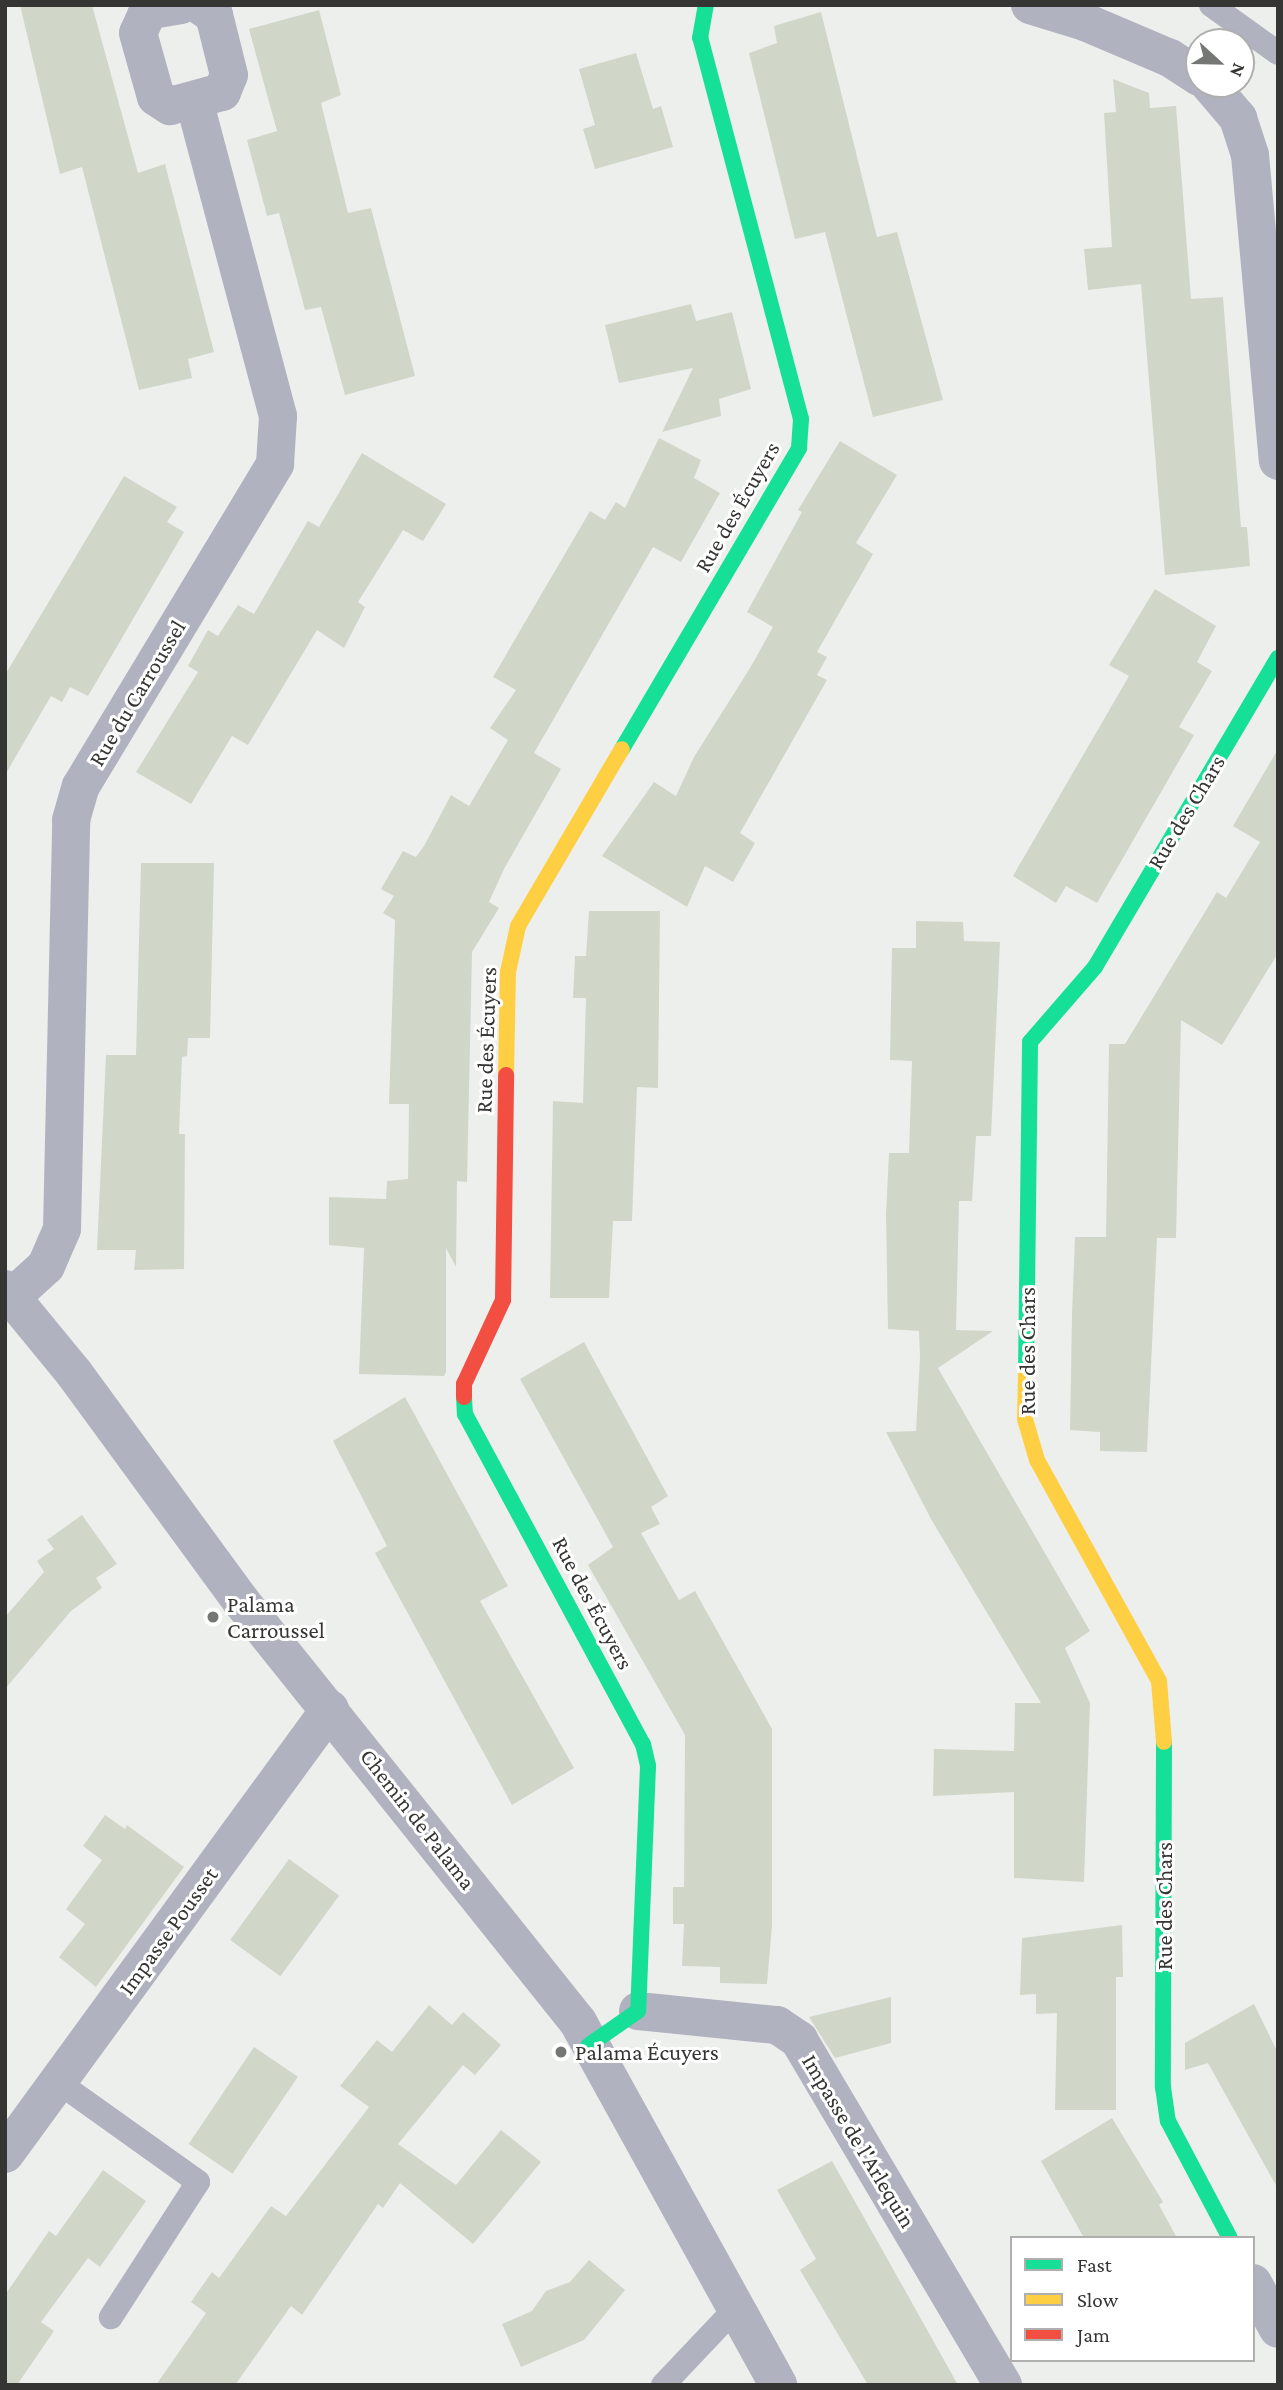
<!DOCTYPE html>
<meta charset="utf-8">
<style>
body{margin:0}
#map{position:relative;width:1283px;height:2390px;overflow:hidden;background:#edefec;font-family:"Crimson Pro",serif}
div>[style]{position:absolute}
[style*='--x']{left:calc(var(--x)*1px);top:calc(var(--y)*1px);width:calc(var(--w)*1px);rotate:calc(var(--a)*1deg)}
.building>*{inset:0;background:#d0d7c9;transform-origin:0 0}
.lane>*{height:24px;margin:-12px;padding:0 12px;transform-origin:12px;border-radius:12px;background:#b1b2c0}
.street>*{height:38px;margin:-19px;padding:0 19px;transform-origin:19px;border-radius:19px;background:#b1b2c0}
.fast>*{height:16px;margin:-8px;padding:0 8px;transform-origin:8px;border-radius:8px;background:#16e098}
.slow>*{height:16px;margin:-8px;padding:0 8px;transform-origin:8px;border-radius:8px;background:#ffcf43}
.jam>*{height:16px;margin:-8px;padding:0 8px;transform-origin:8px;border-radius:8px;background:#f24e42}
.dots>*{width:19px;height:19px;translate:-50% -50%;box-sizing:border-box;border:4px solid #fff;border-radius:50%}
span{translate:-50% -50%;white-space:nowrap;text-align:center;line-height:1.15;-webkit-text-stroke:6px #fff;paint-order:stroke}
.street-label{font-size:23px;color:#353634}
.poi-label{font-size:23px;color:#353634}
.left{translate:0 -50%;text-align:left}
.frame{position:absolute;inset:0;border:7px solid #353634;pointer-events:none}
.legend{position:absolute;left:1010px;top:2236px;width:245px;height:126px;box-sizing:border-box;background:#fff;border:2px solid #aeafae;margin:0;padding:9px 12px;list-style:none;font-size:21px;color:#353634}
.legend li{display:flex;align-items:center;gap:14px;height:35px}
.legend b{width:35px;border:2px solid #aeafae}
.north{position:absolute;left:1185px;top:28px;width:70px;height:70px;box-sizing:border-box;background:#fff;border:2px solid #aeafae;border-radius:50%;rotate:112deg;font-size:19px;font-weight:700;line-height:28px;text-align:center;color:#353634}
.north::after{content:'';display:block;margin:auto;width:24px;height:32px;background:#757774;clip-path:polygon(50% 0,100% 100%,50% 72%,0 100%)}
</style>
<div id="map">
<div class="building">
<i style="clip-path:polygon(20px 5px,92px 5px,138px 173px,165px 164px,214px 352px,188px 359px,192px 378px,139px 390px,82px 167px,60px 174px)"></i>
<i style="clip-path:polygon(319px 10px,341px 95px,321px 103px,348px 213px,371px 208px,415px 376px,345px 395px,321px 307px,305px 310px,279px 213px,267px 216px,247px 140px,277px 131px,249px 29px)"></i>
<i style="clip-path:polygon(821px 12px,877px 237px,897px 232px,943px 400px,873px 417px,825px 232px,795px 239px,749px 53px,777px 43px,774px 26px)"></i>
<i style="clip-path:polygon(636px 53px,653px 109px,661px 106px,673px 147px,595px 169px,583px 129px,595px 125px,579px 69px)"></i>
<i style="clip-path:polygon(1113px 79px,1149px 93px,1150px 108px,1176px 106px,1191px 299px,1223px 297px,1241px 527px,1247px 527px,1250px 566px,1165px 575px,1141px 284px,1088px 290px,1084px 249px,1112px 247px,1104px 113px,1116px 112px)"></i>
<i style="clip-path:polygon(691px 304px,696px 321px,732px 312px,751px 389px,719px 399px,721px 416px,662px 432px,693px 368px,619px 383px,605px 325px)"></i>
<i style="clip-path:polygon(659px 438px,701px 460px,694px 478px,720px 493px,681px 562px,653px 547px,534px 753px,561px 769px,504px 869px,489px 902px,499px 908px,472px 952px,467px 1182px,457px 1181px,456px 1267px,446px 1248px,446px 1372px,444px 1376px,359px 1374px,364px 1248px,329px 1245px,329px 1197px,386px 1199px,387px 1181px,408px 1179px,409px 1104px,389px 1104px,395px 920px,383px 913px,394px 896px,381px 889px,403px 851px,416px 857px,424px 846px,451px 795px,469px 806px,508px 740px,490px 728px,516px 690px,493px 677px,590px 511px,605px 520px,616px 502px,625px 508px)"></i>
<i style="clip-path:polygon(840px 441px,897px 475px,856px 543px,873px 554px,817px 652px,827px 657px,817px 675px,827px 680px,740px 833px,755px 843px,733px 882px,705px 866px,687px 907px,602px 856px,654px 782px,676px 796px,694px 757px,750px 668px,773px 627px,747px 612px,802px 512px,798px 510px)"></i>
<i style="clip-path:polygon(362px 453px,446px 504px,423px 541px,403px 530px,358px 602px,365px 607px,344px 648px,317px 630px,248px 745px,232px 736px,191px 804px,136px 772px,198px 672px,188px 666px,208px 630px,218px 636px,238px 605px,254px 614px,308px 521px,319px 527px)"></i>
<i style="clip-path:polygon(124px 476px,177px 507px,167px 522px,184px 532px,88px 696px,70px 687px,62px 702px,51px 696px,5px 775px,5px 675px)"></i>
<i style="clip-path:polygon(1155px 589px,1216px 626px,1197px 662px,1212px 671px,1179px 727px,1194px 735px,1097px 903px,1066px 886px,1056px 903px,1013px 876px,1129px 676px,1109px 665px)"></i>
<i style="clip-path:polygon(1278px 749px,1278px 953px,1222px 1045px,1181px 1020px,1176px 1238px,1157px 1238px,1147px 1452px,1100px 1451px,1100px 1432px,1070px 1430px,1072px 1315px,1075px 1237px,1106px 1237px,1109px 1044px,1125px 1044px,1217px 892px,1226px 898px,1260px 842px,1233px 826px)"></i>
<i style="clip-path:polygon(141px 863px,214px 863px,210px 1038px,188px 1038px,187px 1056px,182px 1057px,179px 1134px,185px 1134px,184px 1269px,134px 1270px,136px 1250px,97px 1250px,106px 1055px,136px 1055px)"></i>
<i style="clip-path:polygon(589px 911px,660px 911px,658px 1088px,637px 1087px,632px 1221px,613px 1221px,609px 1298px,550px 1298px,553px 1101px,583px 1103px,586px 998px,573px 998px,575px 956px,586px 956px)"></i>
<i style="clip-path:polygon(916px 921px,963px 922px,964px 941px,1000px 942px,991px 1136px,976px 1136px,972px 1201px,959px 1201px,956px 1330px,993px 1331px,938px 1368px,1090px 1631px,1065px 1648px,1090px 1703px,1084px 1882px,1014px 1878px,1014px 1792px,933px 1796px,934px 1749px,1014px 1751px,1015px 1703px,1041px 1703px,931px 1519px,886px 1432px,916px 1431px,920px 1357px,919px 1331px,888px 1329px,886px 1214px,889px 1153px,909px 1153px,912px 1061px,890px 1060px,892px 948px,916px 948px)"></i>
<i style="clip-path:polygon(584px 1342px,668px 1496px,651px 1507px,660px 1524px,641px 1533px,679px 1600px,695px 1591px,772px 1729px,772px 1926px,767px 1984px,720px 1983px,720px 1967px,682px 1966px,684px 1924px,673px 1924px,673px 1887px,684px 1887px,685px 1735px,588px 1565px,613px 1547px,520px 1379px)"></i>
<i style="clip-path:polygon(405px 1397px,508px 1586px,480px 1601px,574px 1768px,512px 1805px,375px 1553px,387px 1546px,333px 1441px)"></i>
<i style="clip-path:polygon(82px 1515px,117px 1564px,96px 1578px,102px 1588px,71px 1611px,5px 1689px,5px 1617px,44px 1572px,37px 1561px,54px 1549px,47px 1540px)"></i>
<i style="clip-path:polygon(105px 1815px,125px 1829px,127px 1825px,184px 1867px,96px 1987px,59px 1957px,85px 1924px,66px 1909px,102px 1860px,83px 1846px)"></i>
<i style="left:289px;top:1859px;width:62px;height:100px;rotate:36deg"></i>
<i style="clip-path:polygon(1122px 1925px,1123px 1977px,1116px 1977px,1116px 2110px,1055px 2110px,1057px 2013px,1036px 2014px,1036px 1994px,1020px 1995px,1022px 1938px)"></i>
<i style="clip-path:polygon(891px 1997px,891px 2043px,835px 2058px,809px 2017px)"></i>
<i style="clip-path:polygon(1254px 2004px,1278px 2053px,1278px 2189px,1208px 2063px,1185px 2070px,1185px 2043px)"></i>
<i style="clip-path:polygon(429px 2005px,452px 2025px,463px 2012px,501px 2045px,475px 2075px,463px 2065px,398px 2144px,456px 2185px,501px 2130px,541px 2162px,473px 2244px,400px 2183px,383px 2208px,378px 2204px,302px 2315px,291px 2306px,235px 2385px,156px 2385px,206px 2313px,191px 2302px,212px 2272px,219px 2278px,271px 2206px,286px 2216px,369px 2107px,340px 2086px,377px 2040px,392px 2052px)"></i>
<i style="left:254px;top:2047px;width:53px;height:117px;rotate:34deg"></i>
<i style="clip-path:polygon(1112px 2118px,1163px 2202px,1159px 2205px,1177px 2238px,1084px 2238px,1041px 2161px)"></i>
<i style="clip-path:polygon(832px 2161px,888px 2260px,958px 2385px,868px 2385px,800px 2270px,816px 2259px,777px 2190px)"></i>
<i style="clip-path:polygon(103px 2170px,146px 2201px,100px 2267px,88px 2258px,41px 2322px,54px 2331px,17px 2385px,5px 2385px,5px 2295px,49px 2231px,56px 2236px)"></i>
<i style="clip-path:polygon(589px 2260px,625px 2290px,584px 2340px,521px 2367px,502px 2324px,532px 2311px,546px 2291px,570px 2282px)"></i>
</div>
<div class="lane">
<i style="--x:1211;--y:5;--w:82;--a:35.6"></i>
<i style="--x:58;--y:2082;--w:172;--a:35.5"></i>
<i style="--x:198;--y:2182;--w:161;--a:122.8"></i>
<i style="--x:663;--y:2385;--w:102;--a:-46.6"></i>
</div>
<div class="street">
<i style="--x:181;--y:5;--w:34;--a:170"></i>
<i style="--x:148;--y:11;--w:24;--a:114"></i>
<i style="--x:138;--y:33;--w:66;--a:74.3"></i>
<i style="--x:156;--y:97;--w:17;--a:33"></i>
<i style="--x:170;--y:106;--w:54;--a:-15.1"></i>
<i style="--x:222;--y:92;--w:18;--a:-68"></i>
<i style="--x:229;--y:75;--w:62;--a:-104"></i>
<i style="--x:214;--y:15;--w:18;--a:-146"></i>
<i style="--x:1030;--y:5;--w:58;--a:17.2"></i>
<i style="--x:1085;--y:22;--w:92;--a:23"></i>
<i style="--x:1170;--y:58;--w:35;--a:33"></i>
<i style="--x:1209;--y:84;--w:45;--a:49.5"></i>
<i style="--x:1238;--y:118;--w:39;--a:72"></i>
<i style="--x:1250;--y:155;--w:307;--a:84.8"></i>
<i style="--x:5;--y:1289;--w:109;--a:50.6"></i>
<i style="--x:74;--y:1373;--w:283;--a:53.8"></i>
<i style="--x:241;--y:1601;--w:539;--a:51.32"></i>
<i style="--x:578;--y:2022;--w:414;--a:61.1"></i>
<i style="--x:12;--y:1297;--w:46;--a:-42.4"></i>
<i style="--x:46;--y:1266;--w:40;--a:-66.6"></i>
<i style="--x:62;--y:1229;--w:409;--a:-88.7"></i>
<i style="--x:71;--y:820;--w:35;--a:-74"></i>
<i style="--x:81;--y:786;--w:376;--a:-58.9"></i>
<i style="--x:275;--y:464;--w:48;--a:-86.4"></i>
<i style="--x:278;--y:416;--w:326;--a:-104.9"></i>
<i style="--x:638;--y:2011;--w:140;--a:5.8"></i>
<i style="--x:777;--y:2025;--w:27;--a:34"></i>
<i style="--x:799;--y:2040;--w:401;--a:59.4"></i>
<i style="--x:5;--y:2154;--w:551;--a:-53.86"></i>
<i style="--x:1253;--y:2283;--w:52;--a:61.5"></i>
</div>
<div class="fast">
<i style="--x:622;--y:749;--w:349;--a:-59.5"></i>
<i style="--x:799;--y:448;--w:29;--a:-86"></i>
<i style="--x:801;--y:419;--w:394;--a:-104.8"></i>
<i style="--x:700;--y:38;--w:34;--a:-80"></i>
<i style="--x:1026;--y:1373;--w:331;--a:-89.3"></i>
<i style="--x:1030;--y:1042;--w:99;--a:-49.1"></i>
<i style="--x:1095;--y:967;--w:359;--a:-59.4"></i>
<i style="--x:464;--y:1397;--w:17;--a:87"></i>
<i style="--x:465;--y:1414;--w:375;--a:61.7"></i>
<i style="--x:643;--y:1744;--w:23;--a:77"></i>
<i style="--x:648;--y:1766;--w:245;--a:92.3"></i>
<i style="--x:638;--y:2011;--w:60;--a:145.2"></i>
<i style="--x:1164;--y:1742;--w:345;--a:90.2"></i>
<i style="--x:1163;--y:2087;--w:34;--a:82"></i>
<i style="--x:1168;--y:2121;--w:132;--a:62.1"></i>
</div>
<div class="slow">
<i style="--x:506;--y:1075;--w:103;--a:-88.9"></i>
<i style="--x:508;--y:972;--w:47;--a:-77.7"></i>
<i style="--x:518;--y:926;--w:205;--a:-59.6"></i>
<i style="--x:1026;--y:1373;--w:46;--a:91.2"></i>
<i style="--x:1025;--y:1419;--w:43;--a:73.7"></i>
<i style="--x:1037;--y:1460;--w:252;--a:61.1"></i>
<i style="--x:1159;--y:1681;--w:61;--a:85.3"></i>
</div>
<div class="jam">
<i style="--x:464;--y:1397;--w:13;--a:-90"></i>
<i style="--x:464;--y:1384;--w:93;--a:-65.1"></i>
<i style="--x:503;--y:1300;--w:225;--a:-89.2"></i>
</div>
<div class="dots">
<i style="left:213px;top:1617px;background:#757774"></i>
<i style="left:561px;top:2052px;background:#757774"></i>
</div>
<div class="street-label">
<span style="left:737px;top:507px;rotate:-60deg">Rue des Écuyers</span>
<span style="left:137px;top:693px;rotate:-59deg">Rue du Carroussel</span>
<span style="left:1186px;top:812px;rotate:-59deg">Rue des Chars</span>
<span style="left:486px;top:1040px;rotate:-88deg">Rue des Écuyers</span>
<span style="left:1027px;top:1351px;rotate:-90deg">Rue des Chars</span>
<span style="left:593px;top:1603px;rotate:62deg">Rue des Écuyers</span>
<span style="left:418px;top:1819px;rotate:52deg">Chemin de Palama</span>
<span style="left:1164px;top:1906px;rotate:-90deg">Rue des Chars</span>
<span style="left:168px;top:1931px;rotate:-54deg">Impasse Pousset</span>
<span style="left:859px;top:2141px;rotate:59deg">Impasse de l'Arlequin</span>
</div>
<div class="poi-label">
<span class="left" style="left:227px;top:1617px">Palama<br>Carroussel</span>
<span class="left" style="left:575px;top:2052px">Palama Écuyers</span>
</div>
<div class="frame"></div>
<ul class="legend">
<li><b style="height:9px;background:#16e098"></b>Fast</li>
<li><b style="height:9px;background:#ffcf43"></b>Slow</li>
<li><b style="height:9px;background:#f24e42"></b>Jam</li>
</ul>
<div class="north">N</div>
</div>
